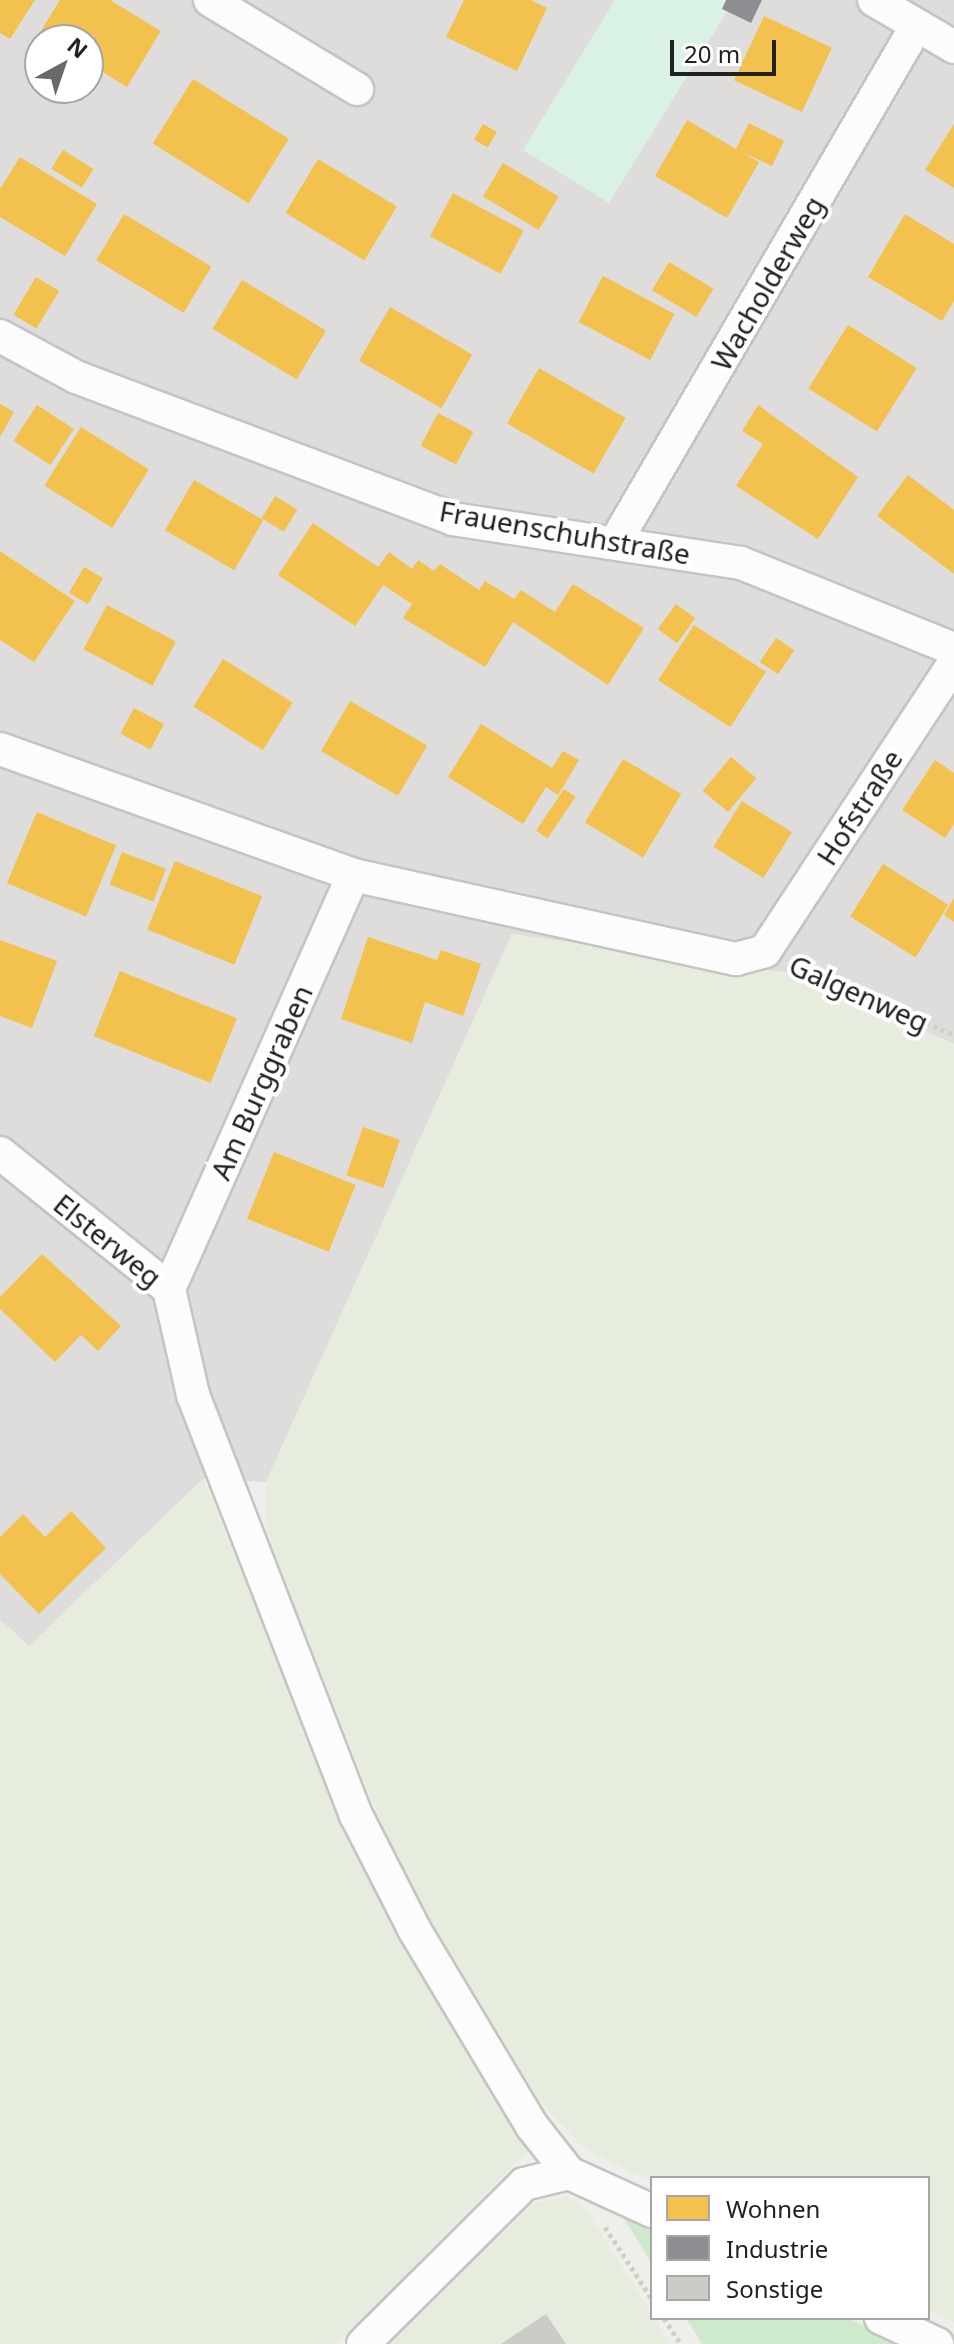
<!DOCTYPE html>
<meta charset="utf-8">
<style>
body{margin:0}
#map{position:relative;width:954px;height:2344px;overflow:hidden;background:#eeeeea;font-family:"Noto Sans",sans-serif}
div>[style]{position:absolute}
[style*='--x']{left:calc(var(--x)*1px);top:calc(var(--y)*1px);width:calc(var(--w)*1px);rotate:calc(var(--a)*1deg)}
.residential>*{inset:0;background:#dedddb}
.farmland>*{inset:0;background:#e6eddf}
.grass>*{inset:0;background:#cee9cc}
.park>*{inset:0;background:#daf2e6}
.homes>*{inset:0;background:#f2c14e;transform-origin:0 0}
.industry>*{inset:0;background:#8d8d92}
.building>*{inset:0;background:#cbcbc7}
.path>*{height:5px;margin-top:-2.5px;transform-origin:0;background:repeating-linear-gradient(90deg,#d3cdc6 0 4px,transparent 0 8px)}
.roads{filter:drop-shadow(2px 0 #c4c4c2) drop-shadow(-2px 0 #c4c4c2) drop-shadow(0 2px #c4c4c2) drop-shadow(0 -2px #c4c4c2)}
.minor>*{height:32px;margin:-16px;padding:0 16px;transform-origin:16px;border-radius:16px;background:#fcfcfc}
span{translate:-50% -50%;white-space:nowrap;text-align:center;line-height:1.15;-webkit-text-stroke:8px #fff;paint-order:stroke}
.street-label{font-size:28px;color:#212121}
.legend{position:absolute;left:650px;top:2176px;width:280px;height:144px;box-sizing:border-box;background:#fff;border:2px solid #a6a6a6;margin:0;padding:10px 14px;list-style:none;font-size:24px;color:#212121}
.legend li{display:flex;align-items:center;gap:16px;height:40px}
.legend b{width:40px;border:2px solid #a6a6a6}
.north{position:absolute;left:24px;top:24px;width:80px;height:80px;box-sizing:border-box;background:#fff;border:2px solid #a6a6a6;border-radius:50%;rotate:40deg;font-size:22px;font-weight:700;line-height:32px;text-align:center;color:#212121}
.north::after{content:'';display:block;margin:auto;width:28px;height:36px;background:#696967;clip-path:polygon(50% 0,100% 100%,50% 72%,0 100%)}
.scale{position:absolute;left:670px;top:40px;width:106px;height:36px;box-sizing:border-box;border:4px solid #212121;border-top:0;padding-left:10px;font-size:24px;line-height:28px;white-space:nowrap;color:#212121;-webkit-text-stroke:6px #fff;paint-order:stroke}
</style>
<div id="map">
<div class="residential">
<i style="clip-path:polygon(evenodd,0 0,954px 0,954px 1044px,791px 973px,512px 934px,266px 1482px,203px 1479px,29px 1646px,0 1620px,0 0,40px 40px,88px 40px,88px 88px,40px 88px,40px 40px)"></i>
</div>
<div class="farmland">
<i style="clip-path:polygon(512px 934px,791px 973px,954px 1044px,954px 2322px,928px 2310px,928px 2178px,652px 2181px,586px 2150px,541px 2103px,397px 1863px,267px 1536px,266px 1482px)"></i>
<i style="clip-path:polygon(203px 1479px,348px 1829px,517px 2114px,528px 2151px,336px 2344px,0 2344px,0 1620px,29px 1646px)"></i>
<i style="clip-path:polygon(566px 2197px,586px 2209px,670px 2344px,391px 2344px,534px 2203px)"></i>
</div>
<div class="grass">
<i style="clip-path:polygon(617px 2207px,652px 2224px,652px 2264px)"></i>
<i style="clip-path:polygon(686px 2318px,848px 2318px,902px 2344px,702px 2344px)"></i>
</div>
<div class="park">
<i style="clip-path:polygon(615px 0,734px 0,609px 203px,523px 150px)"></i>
</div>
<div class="homes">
<i style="clip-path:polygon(0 0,35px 0,10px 39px,0 33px)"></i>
<i style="clip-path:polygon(60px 0,110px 0,161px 31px,127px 87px,88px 63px,88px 40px,39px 34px)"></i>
<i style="clip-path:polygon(464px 0,531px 0,547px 8px,517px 71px,446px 37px)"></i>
<i style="left:764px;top:16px;width:75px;height:71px;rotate:25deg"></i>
<i style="left:193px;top:79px;width:113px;height:76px;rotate:32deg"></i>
<i style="clip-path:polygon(687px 120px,736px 149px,749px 123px,784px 141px,772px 166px,742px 152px,759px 162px,727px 218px,655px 176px)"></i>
<i style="left:483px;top:124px;width:16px;height:18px;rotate:30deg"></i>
<i style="clip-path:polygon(954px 124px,954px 188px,925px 170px)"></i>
<i style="left:63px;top:150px;width:36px;height:22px;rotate:32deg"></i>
<i style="clip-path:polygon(20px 157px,97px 204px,65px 256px,0 217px,0 189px)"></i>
<i style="left:318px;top:159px;width:92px;height:63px;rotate:31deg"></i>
<i style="left:503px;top:163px;width:65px;height:39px;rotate:31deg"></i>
<i style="left:453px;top:193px;width:80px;height:49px;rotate:28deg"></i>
<i style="left:124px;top:214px;width:102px;height:54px;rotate:31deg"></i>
<i style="clip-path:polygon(905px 214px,954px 244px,954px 301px,942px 321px,868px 277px)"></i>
<i style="left:669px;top:262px;width:52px;height:33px;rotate:31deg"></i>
<i style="left:603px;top:276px;width:81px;height:52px;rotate:28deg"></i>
<i style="left:36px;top:277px;width:27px;height:44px;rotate:31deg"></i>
<i style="left:242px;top:280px;width:98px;height:57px;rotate:31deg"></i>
<i style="left:390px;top:307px;width:95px;height:62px;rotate:30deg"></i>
<i style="left:848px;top:325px;width:81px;height:75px;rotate:32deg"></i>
<i style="left:539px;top:368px;width:100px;height:64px;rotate:30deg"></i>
<i style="clip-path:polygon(0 404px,14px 412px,0 437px)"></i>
<i style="left:37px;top:405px;width:44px;height:43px;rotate:33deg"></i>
<i style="clip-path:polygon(758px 405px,858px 477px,818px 539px,736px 486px,763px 444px,742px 431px)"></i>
<i style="left:438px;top:413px;width:40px;height:37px;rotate:28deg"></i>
<i style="left:81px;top:427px;width:80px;height:69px;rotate:32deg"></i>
<i style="clip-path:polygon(908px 475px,954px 510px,954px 574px,877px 516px)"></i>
<i style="left:194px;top:480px;width:80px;height:58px;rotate:30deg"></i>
<i style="left:275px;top:496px;width:26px;height:26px;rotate:31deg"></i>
<i style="clip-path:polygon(313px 523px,378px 567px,389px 552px,412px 569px,418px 560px,434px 571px,440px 564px,479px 590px,485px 581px,514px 599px,521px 590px,555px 612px,573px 584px,644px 628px,608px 685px,513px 622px,485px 667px,403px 618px,412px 604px,383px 585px,355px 626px,278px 575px)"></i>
<i style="clip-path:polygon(0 551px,75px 601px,34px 662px,0 640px)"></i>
<i style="left:84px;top:567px;width:22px;height:30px;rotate:30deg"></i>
<i style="left:676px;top:604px;width:24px;height:31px;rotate:36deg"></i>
<i style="left:107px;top:605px;width:78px;height:50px;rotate:28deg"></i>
<i style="left:694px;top:625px;width:86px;height:66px;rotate:33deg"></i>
<i style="left:776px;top:638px;width:22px;height:29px;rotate:34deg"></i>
<i style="left:223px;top:659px;width:82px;height:56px;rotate:32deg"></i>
<i style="left:350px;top:701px;width:89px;height:58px;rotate:30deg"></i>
<i style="left:134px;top:708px;width:34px;height:29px;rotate:28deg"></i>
<i style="clip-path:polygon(481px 724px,552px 768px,563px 751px,579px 760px,558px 795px,546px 787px,523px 824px,448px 777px)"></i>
<i style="left:731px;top:757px;width:33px;height:44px;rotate:40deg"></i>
<i style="left:623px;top:759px;width:68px;height:74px;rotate:31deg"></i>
<i style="clip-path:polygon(935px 760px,954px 773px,954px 824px,945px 838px,902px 810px)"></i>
<i style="left:564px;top:789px;width:14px;height:50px;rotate:34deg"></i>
<i style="left:742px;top:801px;width:59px;height:54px;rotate:32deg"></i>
<i style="left:37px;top:812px;width:86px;height:77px;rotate:23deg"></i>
<i style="left:122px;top:852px;width:47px;height:35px;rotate:21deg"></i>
<i style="left:175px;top:861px;width:94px;height:74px;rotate:22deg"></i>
<i style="left:883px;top:864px;width:77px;height:62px;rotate:32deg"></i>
<i style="clip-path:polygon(954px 898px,954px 922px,944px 915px)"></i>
<i style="clip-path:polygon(368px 937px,437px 960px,441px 950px,481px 964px,463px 1016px,425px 1002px,412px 1043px,341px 1019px)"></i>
<i style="clip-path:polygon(0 940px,57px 961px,32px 1028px,0 1016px)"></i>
<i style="left:120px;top:971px;width:126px;height:70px;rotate:22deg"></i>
<i style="left:363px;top:1127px;width:39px;height:51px;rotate:19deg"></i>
<i style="left:274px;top:1152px;width:88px;height:72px;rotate:22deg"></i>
<i style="clip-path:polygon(42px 1254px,121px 1326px,98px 1351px,81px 1335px,55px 1362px,0 1309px,0 1297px)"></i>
<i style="clip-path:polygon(71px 1511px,106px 1548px,39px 1614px,0 1574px,0 1537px,23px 1514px,45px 1537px)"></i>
</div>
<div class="industry">
<i style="clip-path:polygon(726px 0,762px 0,751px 23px,722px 9px)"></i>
</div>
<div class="building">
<i style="clip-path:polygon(546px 2314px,566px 2344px,501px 2344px)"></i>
</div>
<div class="path">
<i style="--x:794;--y:965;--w:175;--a:23.6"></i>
<i style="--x:605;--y:2227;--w:86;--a:56.9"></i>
<i style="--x:664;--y:2318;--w:31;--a:57"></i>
</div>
<div class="roads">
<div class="minor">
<i style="--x:210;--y:0;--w:172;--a:31.2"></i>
<i style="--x:874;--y:0;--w:93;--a:30.4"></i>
<i style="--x:0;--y:336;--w:86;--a:28.3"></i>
<i style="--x:76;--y:377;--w:403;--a:20.6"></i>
<i style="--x:453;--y:519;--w:291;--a:8.7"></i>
<i style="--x:741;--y:563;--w:230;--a:22"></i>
<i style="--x:616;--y:541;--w:597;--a:-59.74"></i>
<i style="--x:0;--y:749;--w:375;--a:19.6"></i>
<i style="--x:353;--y:875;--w:392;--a:12.4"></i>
<i style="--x:736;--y:959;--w:30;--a:-15"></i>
<i style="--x:765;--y:951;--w:344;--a:-56.7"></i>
<i style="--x:0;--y:1153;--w:217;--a:38.8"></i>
<i style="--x:169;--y:1289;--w:109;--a:77.2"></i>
<i style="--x:193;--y:1395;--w:451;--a:68.8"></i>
<i style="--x:356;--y:1815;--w:128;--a:63"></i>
<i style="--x:414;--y:1929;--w:230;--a:59.1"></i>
<i style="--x:532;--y:2126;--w:60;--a:51.8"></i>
<i style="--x:569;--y:2173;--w:91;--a:24.6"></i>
<i style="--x:169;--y:1289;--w:453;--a:-66"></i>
<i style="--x:881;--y:2318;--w:62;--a:24.9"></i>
<i style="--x:363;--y:2344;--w:227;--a:-44.8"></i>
<i style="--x:524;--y:2184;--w:46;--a:-13.7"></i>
</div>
</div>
<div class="street-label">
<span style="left:767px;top:283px;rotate:-60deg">Wacholderweg</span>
<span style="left:565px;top:532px;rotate:10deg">Frauenschuhstraße</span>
<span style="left:859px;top:807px;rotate:-57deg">Hofstraße</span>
<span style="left:859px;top:993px;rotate:24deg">Galgenweg</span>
<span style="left:261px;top:1082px;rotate:-66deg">Am Burggraben</span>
<span style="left:108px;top:1240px;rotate:39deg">Elsterweg</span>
</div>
<ul class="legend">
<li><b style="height:22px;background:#f2c14e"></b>Wohnen</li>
<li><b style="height:22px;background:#8d8d92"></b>Industrie</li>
<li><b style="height:22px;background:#cbcbc7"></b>Sonstige</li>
</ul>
<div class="north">N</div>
<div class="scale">20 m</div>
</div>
